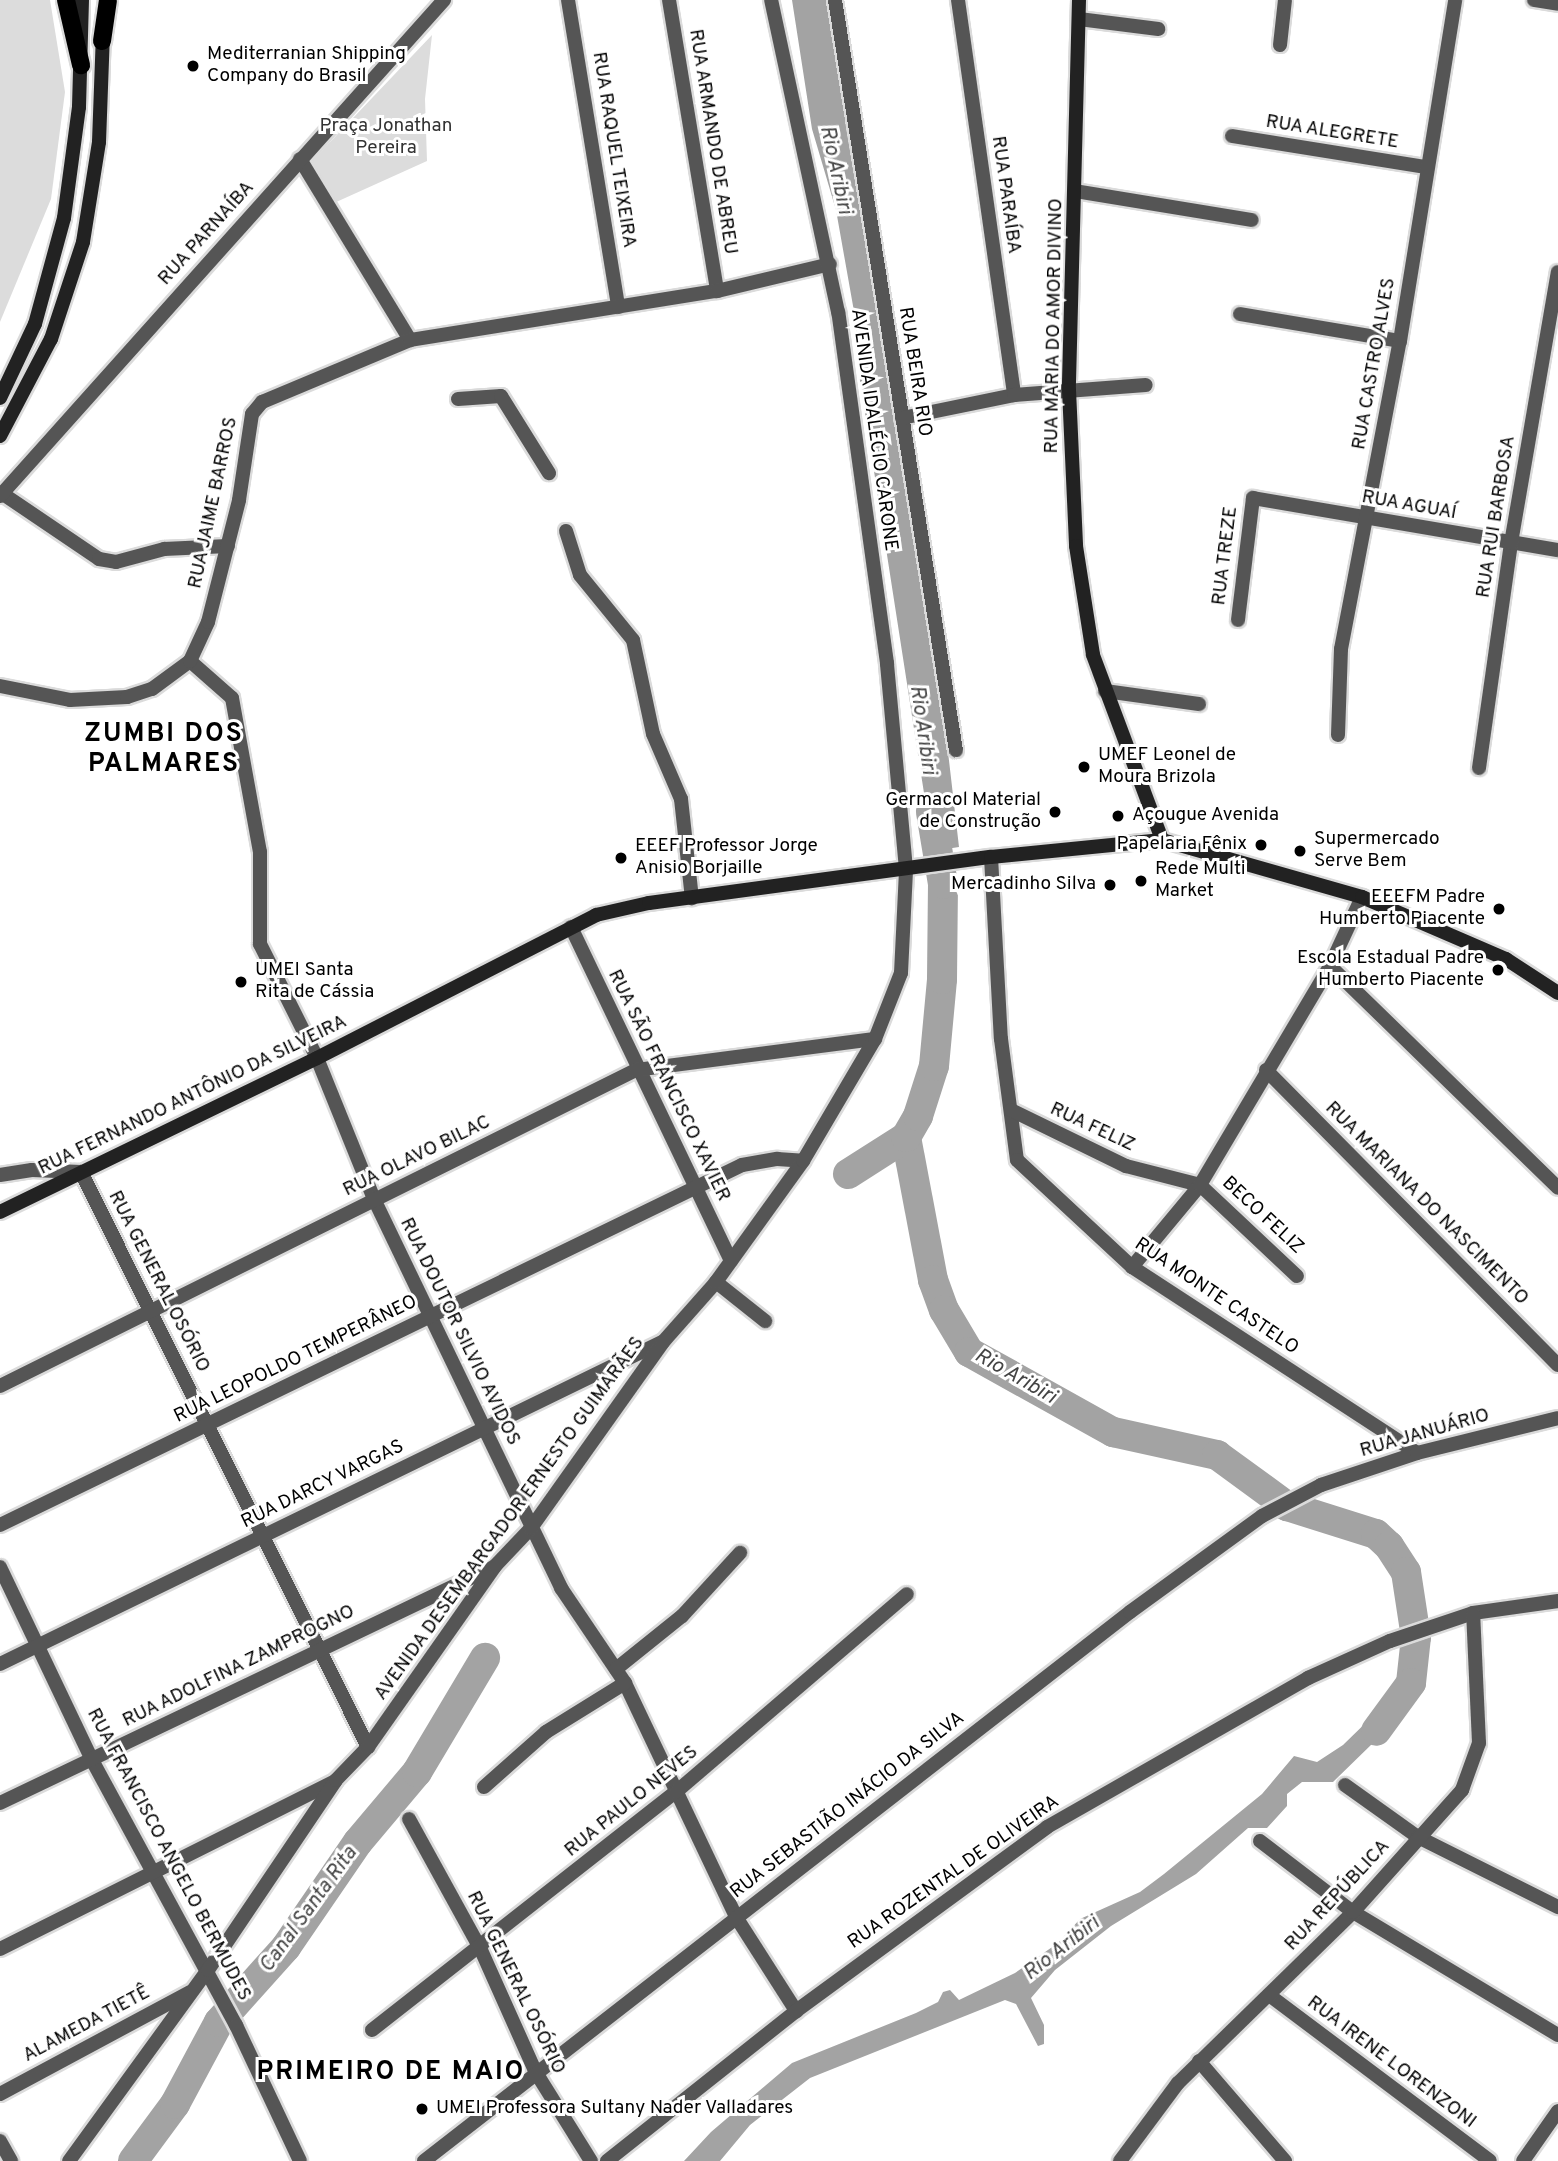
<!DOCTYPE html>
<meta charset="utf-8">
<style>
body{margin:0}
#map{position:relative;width:1558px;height:2161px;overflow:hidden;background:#fff;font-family:Overpass,sans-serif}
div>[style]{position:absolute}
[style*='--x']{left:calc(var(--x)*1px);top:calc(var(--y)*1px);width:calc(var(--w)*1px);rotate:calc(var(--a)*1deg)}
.green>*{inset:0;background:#dcdcdc}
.water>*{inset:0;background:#a3a3a3}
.river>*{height:30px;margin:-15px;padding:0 15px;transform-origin:15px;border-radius:15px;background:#a3a3a3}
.roads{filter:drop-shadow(2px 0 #dbdbdb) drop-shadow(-2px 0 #dbdbdb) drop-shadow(0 2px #dbdbdb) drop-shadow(0 -2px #dbdbdb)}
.street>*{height:14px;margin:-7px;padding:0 7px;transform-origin:7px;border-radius:7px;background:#555}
.secondary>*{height:14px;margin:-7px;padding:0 7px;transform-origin:7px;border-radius:7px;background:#222}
.primary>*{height:18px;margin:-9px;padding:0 9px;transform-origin:9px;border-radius:9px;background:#000}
.dots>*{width:19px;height:19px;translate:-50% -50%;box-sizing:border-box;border:4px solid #fff;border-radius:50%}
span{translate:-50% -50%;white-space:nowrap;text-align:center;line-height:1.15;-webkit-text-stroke:6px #fff;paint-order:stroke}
.poi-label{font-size:19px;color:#000}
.left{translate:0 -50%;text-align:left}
.right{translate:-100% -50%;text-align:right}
.park-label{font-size:19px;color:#333}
.street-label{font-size:19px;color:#000}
.water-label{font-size:21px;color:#444;font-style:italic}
.district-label{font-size:26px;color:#000;font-weight:700;letter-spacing:2px}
</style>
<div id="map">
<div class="green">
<i style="clip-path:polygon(0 0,50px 0,65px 92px,51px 199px,0 322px)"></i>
<i style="clip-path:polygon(432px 35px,425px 99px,427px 161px,334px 203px,311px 166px,313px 160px)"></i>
</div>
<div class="water">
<i style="clip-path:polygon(792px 0,832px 0,846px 127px,942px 700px,959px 847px,933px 851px,860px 381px,855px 317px,836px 210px,812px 129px)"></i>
<i style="clip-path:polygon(1401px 1700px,1405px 1713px,1385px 1738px,1373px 1743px,1333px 1782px,1302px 1782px,1287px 1794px,1287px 1806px,1267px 1828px,1248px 1828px,1196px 1874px,1111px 1926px,1055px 1970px,1031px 1998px,1044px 2025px,1044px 2044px,1038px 2046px,1016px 2004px,1005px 2000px,810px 2078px,750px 2125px,720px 2161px,684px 2161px,711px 2132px,792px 2063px,916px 2013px,938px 2002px,943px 1992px,950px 1990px,959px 2000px,1015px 1973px,1058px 1943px,1080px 1919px,1140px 1892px,1164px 1874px,1262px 1794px,1294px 1756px,1317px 1762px,1343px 1745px,1381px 1708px)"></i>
</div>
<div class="river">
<i style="--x:906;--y:1137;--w:146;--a:79.3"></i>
<i style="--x:933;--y:1280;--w:32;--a:70"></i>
<i style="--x:944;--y:1310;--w:49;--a:59.2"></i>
<i style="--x:969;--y:1352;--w:165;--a:29.1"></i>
<i style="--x:1113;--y:1432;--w:107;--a:12.5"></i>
<i style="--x:1217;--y:1455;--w:87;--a:36.1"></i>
<i style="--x:1287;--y:1506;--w:93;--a:17.5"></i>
<i style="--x:1376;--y:1534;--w:18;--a:43"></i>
<i style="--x:1389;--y:1546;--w:31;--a:57"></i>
<i style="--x:1406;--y:1572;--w:66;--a:81.3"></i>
<i style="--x:1416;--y:1637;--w:46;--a:96.2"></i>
<i style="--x:1411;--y:1683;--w:59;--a:126.1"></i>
<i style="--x:848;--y:1174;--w:69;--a:-32.5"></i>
<i style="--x:906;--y:1137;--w:24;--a:-60"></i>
<i style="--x:918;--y:1116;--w:52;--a:-72.3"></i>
<i style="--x:934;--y:1066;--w:87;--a:-84.7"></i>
<i style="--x:942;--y:979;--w:95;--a:-89.4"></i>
<i style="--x:943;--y:884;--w:73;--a:-99.5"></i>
<i style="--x:133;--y:2161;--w:71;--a:-53.6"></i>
<i style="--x:175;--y:2104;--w:93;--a:-61.8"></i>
<i style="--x:219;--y:2022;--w:101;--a:-48.2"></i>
<i style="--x:286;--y:1947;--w:127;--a:-55.6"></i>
<i style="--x:358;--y:1842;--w:92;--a:-49.9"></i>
<i style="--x:417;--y:1772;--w:133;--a:-59.2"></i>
</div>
<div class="roads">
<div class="street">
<i style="--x:568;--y:0;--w:311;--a:80.7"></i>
<i style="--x:669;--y:0;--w:295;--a:80.6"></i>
<i style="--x:835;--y:0;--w:760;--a:80.84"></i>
<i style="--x:958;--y:0;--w:399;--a:81.9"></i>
<i style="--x:1534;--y:0;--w:24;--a:9"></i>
<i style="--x:1079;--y:19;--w:80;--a:7.2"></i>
<i style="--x:1280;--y:45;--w:45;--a:-83.7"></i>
<i style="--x:1232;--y:136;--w:196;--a:9.1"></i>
<i style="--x:300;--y:159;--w:212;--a:58.7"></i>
<i style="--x:1075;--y:191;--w:179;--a:9.3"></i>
<i style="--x:1240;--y:314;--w:162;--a:9.6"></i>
<i style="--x:458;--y:399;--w:43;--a:-4"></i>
<i style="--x:501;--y:396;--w:91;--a:58.1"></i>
<i style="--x:902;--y:418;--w:114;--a:-11.6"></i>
<i style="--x:1014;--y:395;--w:132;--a:-4.3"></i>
<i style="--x:3;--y:494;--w:116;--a:34.1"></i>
<i style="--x:99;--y:559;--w:17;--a:10"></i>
<i style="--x:116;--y:562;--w:50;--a:-15.2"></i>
<i style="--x:164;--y:549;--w:64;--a:-2.7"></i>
<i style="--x:0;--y:496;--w:666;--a:-48.17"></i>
<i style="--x:566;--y:531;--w:46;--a:72.3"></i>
<i style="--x:580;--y:575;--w:84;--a:50.8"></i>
<i style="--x:633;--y:640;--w:96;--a:78"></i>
<i style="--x:653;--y:734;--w:71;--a:66.7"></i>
<i style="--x:681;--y:799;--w:100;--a:83.7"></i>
<i style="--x:1238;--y:620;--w:123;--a:-83"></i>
<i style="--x:1253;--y:498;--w:309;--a:9.7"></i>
<i style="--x:190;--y:661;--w:56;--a:41.4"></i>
<i style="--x:232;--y:698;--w:157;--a:79.7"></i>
<i style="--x:260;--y:852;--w:92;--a:90"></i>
<i style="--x:260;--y:944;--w:127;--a:63.4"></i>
<i style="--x:317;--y:1058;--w:152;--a:68"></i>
<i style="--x:374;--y:1199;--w:432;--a:64.3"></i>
<i style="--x:561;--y:1588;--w:115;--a:56"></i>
<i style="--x:625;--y:1683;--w:259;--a:64.6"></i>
<i style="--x:736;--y:1917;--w:112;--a:57.4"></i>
<i style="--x:0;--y:686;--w:71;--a:11.3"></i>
<i style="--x:70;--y:700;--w:57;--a:-3"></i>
<i style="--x:127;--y:697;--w:26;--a:-18"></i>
<i style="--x:152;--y:689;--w:47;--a:-36.4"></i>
<i style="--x:190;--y:661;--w:43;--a:-65.2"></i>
<i style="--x:208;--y:622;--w:126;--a:-75.7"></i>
<i style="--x:239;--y:500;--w:87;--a:-81.4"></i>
<i style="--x:252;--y:414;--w:16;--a:-50"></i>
<i style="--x:262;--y:402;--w:160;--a:-22.7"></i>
<i style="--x:410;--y:340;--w:311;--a:-9.1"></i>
<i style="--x:717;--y:291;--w:116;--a:-13.4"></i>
<i style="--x:1105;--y:691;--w:95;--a:7.9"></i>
<i style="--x:1338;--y:735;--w:86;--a:-88"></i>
<i style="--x:1341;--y:649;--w:314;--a:-79.2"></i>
<i style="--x:1400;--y:341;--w:345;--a:-80.8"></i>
<i style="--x:1479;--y:768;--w:227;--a:-81.9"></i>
<i style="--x:1511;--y:543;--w:275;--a:-80.2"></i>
<i style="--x:991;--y:857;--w:182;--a:86.9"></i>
<i style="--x:1001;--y:1039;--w:122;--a:82.5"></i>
<i style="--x:1017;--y:1160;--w:157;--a:42.9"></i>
<i style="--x:1132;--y:1267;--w:340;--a:33.1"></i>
<i style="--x:571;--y:927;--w:370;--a:64.4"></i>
<i style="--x:1330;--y:966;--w:318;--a:44.2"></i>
<i style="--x:1266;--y:1070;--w:415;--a:45.3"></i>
<i style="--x:1011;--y:1110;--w:128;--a:26"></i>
<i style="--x:1126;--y:1166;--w:76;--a:14.4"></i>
<i style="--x:1200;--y:1185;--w:133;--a:43.2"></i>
<i style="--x:0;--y:1175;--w:32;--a:-9"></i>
<i style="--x:32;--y:1170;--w:49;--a:2.3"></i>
<i style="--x:81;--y:1172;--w:643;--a:63.47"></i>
<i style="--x:1132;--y:1267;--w:107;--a:-50.3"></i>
<i style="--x:1200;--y:1185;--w:255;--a:-59.3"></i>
<i style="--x:1330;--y:966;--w:76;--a:-65.1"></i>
<i style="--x:716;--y:1282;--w:63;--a:38.5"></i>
<i style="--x:0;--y:1386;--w:710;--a:-26.42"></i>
<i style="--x:636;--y:1070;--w:241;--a:-7.4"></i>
<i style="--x:0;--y:1525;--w:825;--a:-25.88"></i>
<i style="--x:742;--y:1165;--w:36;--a:-10"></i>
<i style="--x:777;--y:1159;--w:26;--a:4"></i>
<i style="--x:0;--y:1567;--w:214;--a:64.5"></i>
<i style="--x:92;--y:1760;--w:302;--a:61.5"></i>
<i style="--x:236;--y:2025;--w:150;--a:64.8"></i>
<i style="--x:0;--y:1664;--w:736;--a:-25.94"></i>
<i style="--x:616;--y:1669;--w:85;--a:-38.8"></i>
<i style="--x:682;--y:1616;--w:86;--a:-47.4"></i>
<i style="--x:1345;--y:1785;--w:90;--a:35.5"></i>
<i style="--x:1418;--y:1837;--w:157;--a:26.6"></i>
<i style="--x:484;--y:1787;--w:83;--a:-41.6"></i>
<i style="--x:546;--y:1732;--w:93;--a:-31.8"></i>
<i style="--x:0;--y:1803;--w:547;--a:-25.54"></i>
<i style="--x:409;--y:1819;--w:149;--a:61.2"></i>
<i style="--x:481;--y:1950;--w:133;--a:65.9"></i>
<i style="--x:535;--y:2071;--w:106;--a:58.1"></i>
<i style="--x:1260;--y:1841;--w:117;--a:37.4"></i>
<i style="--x:1353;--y:1912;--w:239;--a:31"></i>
<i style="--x:0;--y:1949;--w:375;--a:-26.6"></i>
<i style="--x:1269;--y:1995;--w:276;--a:36.9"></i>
<i style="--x:372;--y:2030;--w:386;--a:-38.1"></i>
<i style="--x:676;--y:1792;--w:304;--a:-40.6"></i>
<i style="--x:1199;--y:2061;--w:132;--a:49.3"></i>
<i style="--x:0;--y:2094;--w:216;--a:-28.2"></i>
<i style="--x:0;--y:2141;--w:23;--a:61"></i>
<i style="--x:69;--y:2161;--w:236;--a:-54"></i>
<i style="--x:208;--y:1970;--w:229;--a:-56"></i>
<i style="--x:336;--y:1780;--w:46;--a:-45.9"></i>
<i style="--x:368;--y:1747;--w:221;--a:-54.9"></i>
<i style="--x:495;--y:1566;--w:52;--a:-46.5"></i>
<i style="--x:531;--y:1528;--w:228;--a:-54.6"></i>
<i style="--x:663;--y:1342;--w:80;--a:-48.5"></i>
<i style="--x:716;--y:1282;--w:149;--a:-54.3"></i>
<i style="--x:803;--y:1161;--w:142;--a:-59.5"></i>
<i style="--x:875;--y:1039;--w:71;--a:-68.5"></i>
<i style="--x:901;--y:973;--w:104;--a:-87.2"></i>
<i style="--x:906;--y:869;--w:207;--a:-95.3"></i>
<i style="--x:887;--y:663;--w:354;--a:-97.9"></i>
<i style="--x:838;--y:312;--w:319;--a:-102.1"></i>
<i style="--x:424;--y:2161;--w:894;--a:-37.87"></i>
<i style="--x:1130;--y:1612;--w:163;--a:-36"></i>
<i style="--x:1262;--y:1516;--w:67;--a:-27.7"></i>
<i style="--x:1321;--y:1485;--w:101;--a:-18.4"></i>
<i style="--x:1417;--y:1453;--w:145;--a:-13.9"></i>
<i style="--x:607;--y:2161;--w:241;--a:-38.4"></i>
<i style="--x:796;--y:2011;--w:311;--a:-36.2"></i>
<i style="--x:1047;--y:1827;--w:301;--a:-29.7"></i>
<i style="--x:1308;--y:1678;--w:90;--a:-24.3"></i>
<i style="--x:1390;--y:1641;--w:88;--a:-18.6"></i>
<i style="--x:1473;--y:1613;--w:86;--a:-8"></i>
<i style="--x:1120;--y:2161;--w:97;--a:-53.4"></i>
<i style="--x:1178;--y:2083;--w:245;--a:-44.3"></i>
<i style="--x:1353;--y:1912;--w:164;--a:-48.2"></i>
<i style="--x:1462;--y:1790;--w:50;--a:-70.1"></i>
<i style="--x:1479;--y:1743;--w:130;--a:-92.6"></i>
<i style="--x:1523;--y:2161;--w:61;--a:-55"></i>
</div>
<div class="secondary">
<i style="--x:1079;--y:0;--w:390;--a:91.5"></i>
<i style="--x:1069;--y:390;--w:156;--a:87.4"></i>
<i style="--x:1076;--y:546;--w:110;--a:81.1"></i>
<i style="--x:1093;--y:655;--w:197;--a:69.5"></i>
<i style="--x:0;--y:398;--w:82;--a:-64.7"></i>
<i style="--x:35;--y:324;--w:110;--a:-74.7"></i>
<i style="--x:64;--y:218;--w:112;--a:-82.3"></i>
<i style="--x:79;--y:107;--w:107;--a:-88.4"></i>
<i style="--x:0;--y:436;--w:110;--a:-62.3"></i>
<i style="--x:51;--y:339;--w:102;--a:-71.7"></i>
<i style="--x:83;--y:242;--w:101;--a:-80.9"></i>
<i style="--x:99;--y:142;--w:109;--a:-87.9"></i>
<i style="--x:0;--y:1212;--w:352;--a:-25.9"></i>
<i style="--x:317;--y:1058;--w:314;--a:-27.1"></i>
<i style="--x:596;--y:915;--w:54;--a:-12.8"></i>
<i style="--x:649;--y:903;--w:345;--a:-7.7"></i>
<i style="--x:991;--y:857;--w:172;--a:-5.7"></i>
<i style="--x:1162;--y:840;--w:208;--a:15.9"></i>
<i style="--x:1362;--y:897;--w:157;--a:23.3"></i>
<i style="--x:1506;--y:959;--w:62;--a:33.2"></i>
</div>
<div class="primary">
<i style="--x:66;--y:0;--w:67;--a:77"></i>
<i style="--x:102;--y:41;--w:41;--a:-81.7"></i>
</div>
</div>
<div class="dots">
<i style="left:193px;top:66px;background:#000"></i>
<i style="left:1084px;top:767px;background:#000"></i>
<i style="left:1055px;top:812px;background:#000"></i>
<i style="left:1118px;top:816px;background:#000"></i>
<i style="left:1261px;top:845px;background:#000"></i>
<i style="left:1300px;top:851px;background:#000"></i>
<i style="left:621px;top:858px;background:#000"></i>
<i style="left:1141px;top:881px;background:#000"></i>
<i style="left:1110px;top:885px;background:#000"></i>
<i style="left:1499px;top:909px;background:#000"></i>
<i style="left:1498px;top:970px;background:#000"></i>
<i style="left:241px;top:982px;background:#000"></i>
<i style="left:422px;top:2109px;background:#000"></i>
</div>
<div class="poi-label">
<span class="left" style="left:207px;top:66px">Mediterranian Shipping<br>Company do Brasil</span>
<span class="left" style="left:1098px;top:767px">UMEF Leonel de<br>Moura Brizola</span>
<span class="right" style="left:1041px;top:812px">Germacol Material<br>de Construção</span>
<span class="left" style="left:1132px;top:816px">Açougue Avenida</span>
<span class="left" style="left:1314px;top:851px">Supermercado<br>Serve Bem</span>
<span class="right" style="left:1247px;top:845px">Papelaria Fênix</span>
<span class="left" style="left:635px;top:858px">EEEF Professor Jorge<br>Anisio Borjaille</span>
<span class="left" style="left:1155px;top:881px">Rede Multi<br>Market</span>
<span class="right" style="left:1096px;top:885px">Mercadinho Silva</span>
<span class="right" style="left:1485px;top:909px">EEEFM Padre<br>Humberto Piacente</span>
<span class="right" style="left:1484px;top:970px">Escola Estadual Padre<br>Humberto Piacente</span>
<span class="left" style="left:255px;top:982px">UMEI Santa<br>Rita de Cássia</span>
<span class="left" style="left:436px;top:2109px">UMEI Professora Sultany Nader Valladares</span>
</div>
<div class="park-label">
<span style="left:386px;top:138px">Praça Jonathan<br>Pereira</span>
</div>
<div class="street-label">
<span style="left:1332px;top:133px;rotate:9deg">RUA ALEGRETE</span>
<span style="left:712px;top:142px;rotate:81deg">RUA ARMANDO DE ABREU</span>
<span style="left:613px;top:150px;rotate:81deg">RUA RAQUEL TEIXEIRA</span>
<span style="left:1005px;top:195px;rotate:82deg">RUA PARAÍBA</span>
<span style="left:207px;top:234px;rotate:-48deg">RUA PARNAÍBA</span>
<span style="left:1055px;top:326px;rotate:-89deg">RUA MARIA DO AMOR DIVINO</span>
<span style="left:1375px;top:364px;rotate:-80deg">RUA CASTRO ALVES</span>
<span style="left:914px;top:372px;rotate:81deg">RUA BEIRA RIO</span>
<span style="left:873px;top:430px;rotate:82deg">AVENIDA IDALÉCIO CARONE</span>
<span style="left:214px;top:503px;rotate:-78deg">RUA JAIME BARROS</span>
<span style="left:1409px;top:506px;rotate:10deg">RUA AGUAÍ</span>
<span style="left:1497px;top:517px;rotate:-81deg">RUA RUI BARBOSA</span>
<span style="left:1226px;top:556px;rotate:-83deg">RUA TREZE</span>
<span style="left:668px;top:1086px;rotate:64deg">RUA SÃO FRANCISCO XAVIER</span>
<span style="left:193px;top:1096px;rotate:-26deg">RUA FERNANDO ANTÔNIO DA SILVEIRA</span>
<span style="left:1092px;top:1128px;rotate:25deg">RUA FELIZ</span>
<span style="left:417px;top:1157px;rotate:-26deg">RUA OLAVO BILAC</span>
<span style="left:1426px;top:1204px;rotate:45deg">RUA MARIANA DO NASCIMENTO</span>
<span style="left:1262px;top:1216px;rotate:43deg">BECO FELIZ</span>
<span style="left:158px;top:1282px;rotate:63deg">RUA GENERAL OSÓRIO</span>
<span style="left:1216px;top:1297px;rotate:34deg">RUA MONTE CASTELO</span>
<span style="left:459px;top:1332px;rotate:64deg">RUA DOUTOR SILVIO AVIDOS</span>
<span style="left:296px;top:1360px;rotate:-26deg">RUA LEOPOLDO TEMPERÂNEO</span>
<span style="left:1425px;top:1434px;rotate:-16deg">RUA JANUÁRIO</span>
<span style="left:323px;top:1485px;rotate:-26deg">RUA DARCY VARGAS</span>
<span style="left:510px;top:1519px;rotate:-54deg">AVENIDA DESEMBARGADOR ERNESTO GUIMARÃES</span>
<span style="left:239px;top:1667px;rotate:-26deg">RUA ADOLFINA ZAMPROGNO</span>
<span style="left:632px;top:1802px;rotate:-39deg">RUA PAULO NEVES</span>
<span style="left:848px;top:1806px;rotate:-38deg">RUA SEBASTIÃO INÁCIO DA SILVA</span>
<span style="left:168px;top:1855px;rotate:62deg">RUA FRANCISCO ANGELO BERMUDES</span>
<span style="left:954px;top:1873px;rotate:-35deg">RUA ROZENTAL DE OLIVEIRA</span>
<span style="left:1338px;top:1896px;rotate:-47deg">RUA REPÚBLICA</span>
<span style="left:515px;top:1983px;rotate:64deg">RUA GENERAL OSÓRIO</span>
<span style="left:87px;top:2025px;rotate:-28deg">ALAMEDA TIETÊ</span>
<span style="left:1391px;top:2063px;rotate:37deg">RUA IRENE LORENZONI</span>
</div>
<div class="water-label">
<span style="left:835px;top:170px;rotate:78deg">Rio Aribiri</span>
<span style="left:922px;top:730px;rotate:82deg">Rio Aribiri</span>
<span style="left:1015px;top:1377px;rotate:30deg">Rio Aribiri</span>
<span style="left:309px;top:1910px;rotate:-54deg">Canal Santa Rita</span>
<span style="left:1062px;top:1949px;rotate:-38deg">Rio Aribiri</span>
</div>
<div class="district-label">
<span style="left:164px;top:750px">ZUMBI DOS<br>PALMARES</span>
<span style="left:391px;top:2073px">PRIMEIRO DE MAIO</span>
</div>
</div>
